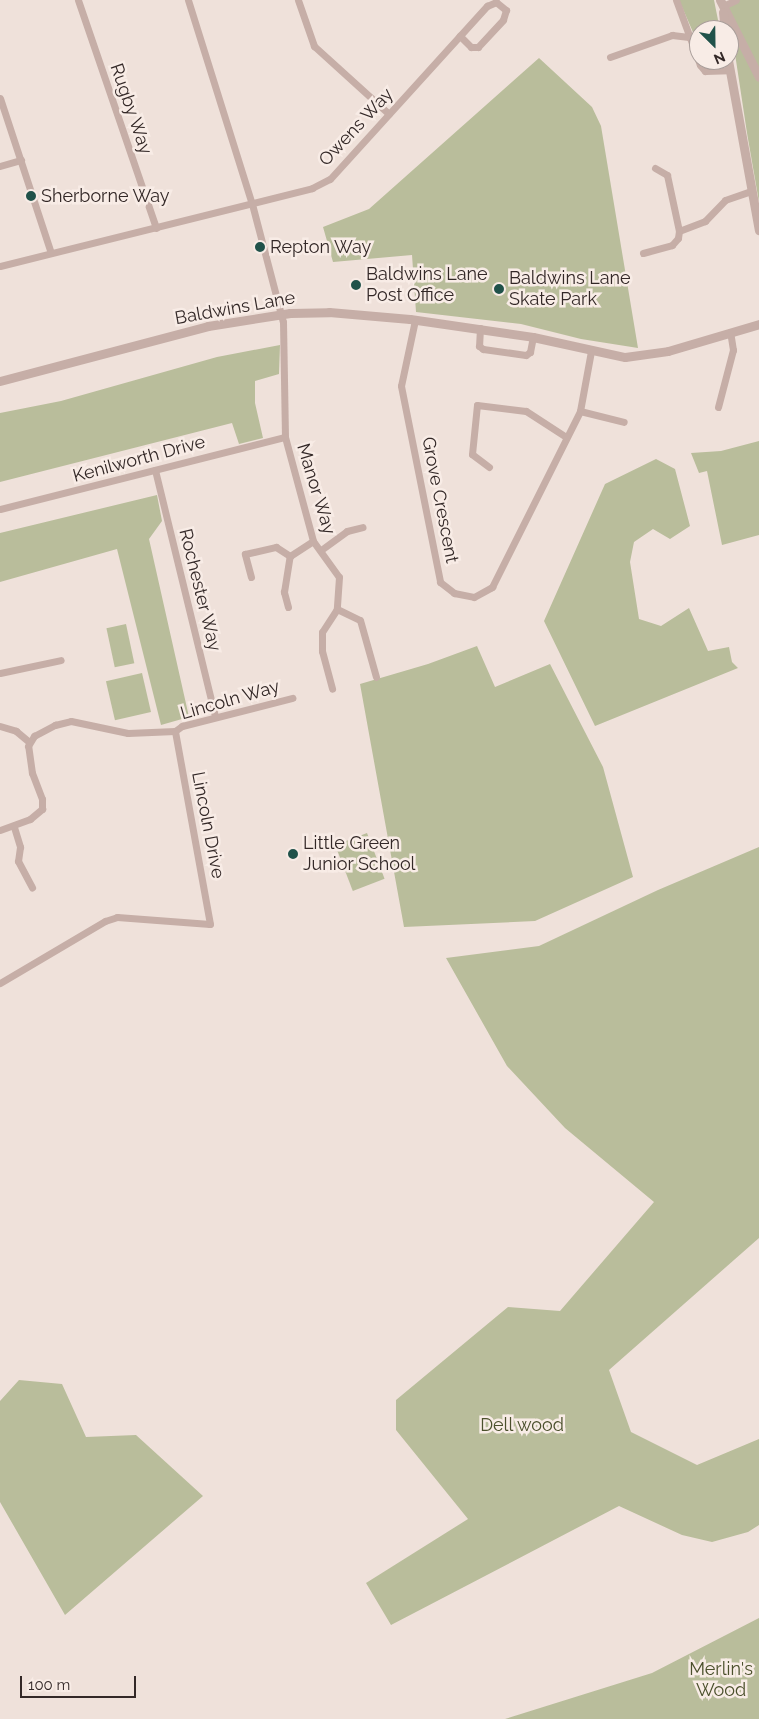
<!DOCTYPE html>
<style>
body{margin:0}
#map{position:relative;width:759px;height:1719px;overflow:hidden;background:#efe1da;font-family:Raleway,sans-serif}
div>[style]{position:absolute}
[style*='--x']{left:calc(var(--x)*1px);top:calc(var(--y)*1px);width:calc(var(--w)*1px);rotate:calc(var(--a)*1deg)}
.green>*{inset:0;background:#b9bd9b;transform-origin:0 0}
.minor>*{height:7px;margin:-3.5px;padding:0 3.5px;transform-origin:3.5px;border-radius:3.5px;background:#c6aea7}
.tertiary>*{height:9px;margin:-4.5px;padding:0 4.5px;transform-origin:4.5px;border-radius:4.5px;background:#c6aea7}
.dots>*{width:14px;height:14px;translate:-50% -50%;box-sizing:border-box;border:2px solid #f8ece6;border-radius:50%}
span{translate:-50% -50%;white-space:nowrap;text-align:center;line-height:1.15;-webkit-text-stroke:5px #f8ece6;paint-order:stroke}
.street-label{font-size:18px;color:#332827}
.poi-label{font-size:18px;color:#332827}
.left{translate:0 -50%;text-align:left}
.park-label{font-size:18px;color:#4b502c}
.north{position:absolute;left:689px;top:20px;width:50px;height:50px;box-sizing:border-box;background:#f8ece6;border:1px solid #a99e9a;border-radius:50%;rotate:157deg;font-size:14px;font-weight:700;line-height:20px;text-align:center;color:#332827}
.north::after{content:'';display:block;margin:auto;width:18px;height:22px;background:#20524a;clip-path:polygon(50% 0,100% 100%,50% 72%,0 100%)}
.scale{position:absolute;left:20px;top:1676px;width:116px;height:22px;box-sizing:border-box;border:2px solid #332827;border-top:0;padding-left:6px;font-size:15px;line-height:18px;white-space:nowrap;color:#332827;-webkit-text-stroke:4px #f8ece6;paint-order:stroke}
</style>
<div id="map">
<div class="green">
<i style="clip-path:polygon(679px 0,714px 0,720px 30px,699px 30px,699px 46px)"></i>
<i style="clip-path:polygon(739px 0,759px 0,759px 69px,728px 8px)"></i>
<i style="clip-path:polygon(732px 34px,759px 76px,759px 202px,747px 133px)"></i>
<i style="clip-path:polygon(539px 58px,592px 107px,601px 126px,638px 348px,581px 339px,521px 324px,416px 312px,412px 255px,333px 262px,323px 227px,369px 209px)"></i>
<i style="clip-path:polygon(280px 345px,279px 374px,255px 381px,255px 403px,263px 438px,239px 444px,232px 423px,0 482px,0 413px,61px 401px,217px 357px)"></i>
<i style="clip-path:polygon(759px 441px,759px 535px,722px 545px,707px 471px,699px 473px,691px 453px,721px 451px)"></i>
<i style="clip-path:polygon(656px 459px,675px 469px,690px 526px,670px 539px,653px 529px,634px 542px,630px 562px,639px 619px,661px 626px,689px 608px,708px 651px,729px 647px,732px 662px,738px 668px,595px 726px,544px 621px,605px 484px)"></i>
<i style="clip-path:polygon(157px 495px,162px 521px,149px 539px,189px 717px,161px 725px,117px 549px,0 582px,0 533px)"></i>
<i style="left:126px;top:624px;width:40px;height:20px;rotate:78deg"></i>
<i style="clip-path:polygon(477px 646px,495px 687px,550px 664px,603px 767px,633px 877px,535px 921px,404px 927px,360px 684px,428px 664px)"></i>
<i style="left:142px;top:673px;width:40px;height:37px;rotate:77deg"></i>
<i style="left:367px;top:833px;width:49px;height:34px;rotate:69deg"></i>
<i style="clip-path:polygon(759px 847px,759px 1238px,609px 1370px,631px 1432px,697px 1465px,759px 1439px,759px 1525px,748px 1532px,712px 1542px,682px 1535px,619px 1506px,391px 1625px,366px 1583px,468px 1519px,396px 1430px,396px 1400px,508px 1307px,560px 1311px,654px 1202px,565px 1128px,507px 1066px,446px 958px,539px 946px,658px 890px)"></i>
<i style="clip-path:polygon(19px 1380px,62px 1384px,86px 1437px,136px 1435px,203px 1496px,65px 1615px,0 1502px,0 1401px)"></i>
<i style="clip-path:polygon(759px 1618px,759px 1719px,505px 1719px,652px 1673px)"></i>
</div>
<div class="minor">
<i style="--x:78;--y:0;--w:241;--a:71.1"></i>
<i style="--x:188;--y:0;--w:214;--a:72.6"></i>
<i style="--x:252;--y:204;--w:122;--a:75.3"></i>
<i style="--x:283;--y:322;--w:115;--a:89"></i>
<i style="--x:285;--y:437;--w:108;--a:74.9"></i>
<i style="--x:313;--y:541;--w:44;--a:54.2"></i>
<i style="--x:339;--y:577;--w:32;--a:94"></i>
<i style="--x:337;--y:609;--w:27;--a:123"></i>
<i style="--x:322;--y:632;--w:19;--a:90"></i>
<i style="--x:322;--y:651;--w:39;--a:75"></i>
<i style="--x:298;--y:0;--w:49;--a:70.8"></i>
<i style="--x:314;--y:46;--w:101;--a:42.2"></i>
<i style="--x:676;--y:0;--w:69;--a:69.7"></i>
<i style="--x:700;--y:65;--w:8;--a:50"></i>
<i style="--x:705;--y:71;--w:24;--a:-2"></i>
<i style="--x:723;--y:6;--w:14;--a:-25"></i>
<i style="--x:610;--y:57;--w:66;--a:-19.5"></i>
<i style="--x:672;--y:35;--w:17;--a:7"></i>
<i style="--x:0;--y:98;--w:163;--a:71.8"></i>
<i style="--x:0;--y:166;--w:22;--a:-16"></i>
<i style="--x:655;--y:168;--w:14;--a:30"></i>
<i style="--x:667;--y:175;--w:57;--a:77.9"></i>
<i style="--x:679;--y:231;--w:28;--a:-21"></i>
<i style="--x:705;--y:221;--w:29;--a:-46"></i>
<i style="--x:725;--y:200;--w:28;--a:-19"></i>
<i style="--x:643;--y:253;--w:30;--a:-15"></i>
<i style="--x:672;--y:245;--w:9;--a:-49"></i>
<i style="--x:678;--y:238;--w:7;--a:-82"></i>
<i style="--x:0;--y:266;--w:322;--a:-14"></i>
<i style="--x:312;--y:188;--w:20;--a:-27"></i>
<i style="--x:330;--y:179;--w:234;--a:-47.8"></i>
<i style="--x:487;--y:6;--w:10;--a:-24"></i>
<i style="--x:496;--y:2;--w:13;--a:39"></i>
<i style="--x:506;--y:10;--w:10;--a:107"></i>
<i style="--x:503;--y:20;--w:37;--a:133"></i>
<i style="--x:478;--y:47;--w:7;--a:180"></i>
<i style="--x:471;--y:47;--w:16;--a:-135"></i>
<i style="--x:415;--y:320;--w:67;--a:102"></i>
<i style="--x:401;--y:386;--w:200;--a:78.7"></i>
<i style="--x:440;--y:582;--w:18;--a:38"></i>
<i style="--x:454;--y:593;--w:20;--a:11"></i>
<i style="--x:474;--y:597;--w:21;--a:-29"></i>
<i style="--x:492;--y:587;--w:197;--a:-63.4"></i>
<i style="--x:580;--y:411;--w:61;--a:-79.6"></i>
<i style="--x:480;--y:328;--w:18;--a:93"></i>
<i style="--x:479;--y:346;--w:5;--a:37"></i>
<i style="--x:483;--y:349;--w:43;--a:7.9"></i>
<i style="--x:526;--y:355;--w:5;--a:-37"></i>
<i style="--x:530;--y:352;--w:15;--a:-79"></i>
<i style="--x:718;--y:407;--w:59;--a:-75.3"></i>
<i style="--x:733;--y:350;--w:18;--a:-99"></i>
<i style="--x:580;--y:411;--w:45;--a:14"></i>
<i style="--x:489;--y:467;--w:21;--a:-143"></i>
<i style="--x:472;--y:454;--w:49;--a:-84.2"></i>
<i style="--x:477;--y:405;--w:49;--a:7"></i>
<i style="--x:526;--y:411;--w:48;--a:33"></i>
<i style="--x:155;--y:470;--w:254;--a:76.3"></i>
<i style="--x:0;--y:509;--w:294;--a:-14.2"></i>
<i style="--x:321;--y:550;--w:32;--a:-36"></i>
<i style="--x:347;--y:531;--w:16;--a:-14"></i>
<i style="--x:251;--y:577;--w:24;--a:-105"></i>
<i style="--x:245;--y:554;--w:32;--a:-13"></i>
<i style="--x:276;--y:547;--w:17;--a:33"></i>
<i style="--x:288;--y:607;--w:16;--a:-105"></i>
<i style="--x:284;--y:592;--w:36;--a:-81"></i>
<i style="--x:290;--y:556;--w:27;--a:-33"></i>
<i style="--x:337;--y:609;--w:25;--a:26"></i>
<i style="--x:360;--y:620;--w:59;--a:74.3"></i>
<i style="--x:0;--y:673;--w:62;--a:-12"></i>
<i style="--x:0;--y:726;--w:17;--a:17"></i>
<i style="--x:16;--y:731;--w:16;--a:40"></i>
<i style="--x:175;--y:731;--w:9;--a:-36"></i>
<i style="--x:182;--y:726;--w:114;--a:-14.3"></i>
<i style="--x:14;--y:827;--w:21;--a:73"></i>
<i style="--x:20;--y:847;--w:14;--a:98"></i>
<i style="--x:18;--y:861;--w:30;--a:62"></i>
<i style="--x:0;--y:830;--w:32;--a:-20"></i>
<i style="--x:30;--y:819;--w:16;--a:-40"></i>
<i style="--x:42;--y:809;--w:10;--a:-90"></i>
<i style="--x:42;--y:799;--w:28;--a:-111"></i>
<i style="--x:32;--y:773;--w:27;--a:-98"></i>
<i style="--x:28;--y:746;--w:12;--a:-59"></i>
<i style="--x:34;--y:736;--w:24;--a:-28"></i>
<i style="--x:55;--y:725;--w:16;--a:-14"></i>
<i style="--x:71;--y:721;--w:58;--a:11.9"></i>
<i style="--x:128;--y:733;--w:47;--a:-2.4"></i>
<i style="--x:0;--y:983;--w:122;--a:-30.6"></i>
<i style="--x:105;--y:921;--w:13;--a:-18"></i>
<i style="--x:117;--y:917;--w:93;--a:4.3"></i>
<i style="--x:210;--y:924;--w:196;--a:-100.3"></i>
</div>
<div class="tertiary">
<i style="--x:720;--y:0;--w:86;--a:63.1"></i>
<i style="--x:723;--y:12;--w:18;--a:84"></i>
<i style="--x:728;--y:60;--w:173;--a:79.7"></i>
<i style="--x:0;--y:381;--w:215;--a:-14.8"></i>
<i style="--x:208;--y:326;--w:83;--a:-9"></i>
<i style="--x:290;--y:313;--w:39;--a:-1"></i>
<i style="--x:329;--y:312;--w:81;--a:4.9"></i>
<i style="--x:410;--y:319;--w:124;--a:8.3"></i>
<i style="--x:533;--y:337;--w:94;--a:12.3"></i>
<i style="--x:625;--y:357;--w:43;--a:-7.9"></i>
<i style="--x:668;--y:351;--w:95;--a:-16.5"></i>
</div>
<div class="dots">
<i style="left:31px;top:196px;background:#20524a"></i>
<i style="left:260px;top:247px;background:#20524a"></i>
<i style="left:356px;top:285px;background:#20524a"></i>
<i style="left:499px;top:289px;background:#20524a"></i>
<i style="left:293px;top:854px;background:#20524a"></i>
</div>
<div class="street-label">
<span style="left:131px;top:109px;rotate:71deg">Rugby Way</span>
<span style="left:356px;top:127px;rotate:-47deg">Owens Way</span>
<span style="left:235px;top:308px;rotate:-10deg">Baldwins Lane</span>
<span style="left:139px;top:459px;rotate:-15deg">Kenilworth Drive</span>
<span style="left:316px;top:489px;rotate:73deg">Manor Way</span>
<span style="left:440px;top:500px;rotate:79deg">Grove Crescent</span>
<span style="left:200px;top:590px;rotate:76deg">Rochester Way</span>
<span style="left:230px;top:700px;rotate:-16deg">Lincoln Way</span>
<span style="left:208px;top:825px;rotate:79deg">Lincoln Drive</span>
</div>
<div class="poi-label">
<span class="left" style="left:41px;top:196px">Sherborne Way</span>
<span class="left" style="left:270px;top:247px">Repton Way</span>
<span class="left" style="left:366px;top:285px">Baldwins Lane<br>Post Office</span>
<span class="left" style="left:509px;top:289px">Baldwins Lane<br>Skate Park</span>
<span class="left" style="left:303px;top:854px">Little Green<br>Junior School</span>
</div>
<div class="park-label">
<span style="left:522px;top:1425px">Dell wood</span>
<span style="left:721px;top:1680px">Merlin's<br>Wood</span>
</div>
<div class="north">N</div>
<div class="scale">100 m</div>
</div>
